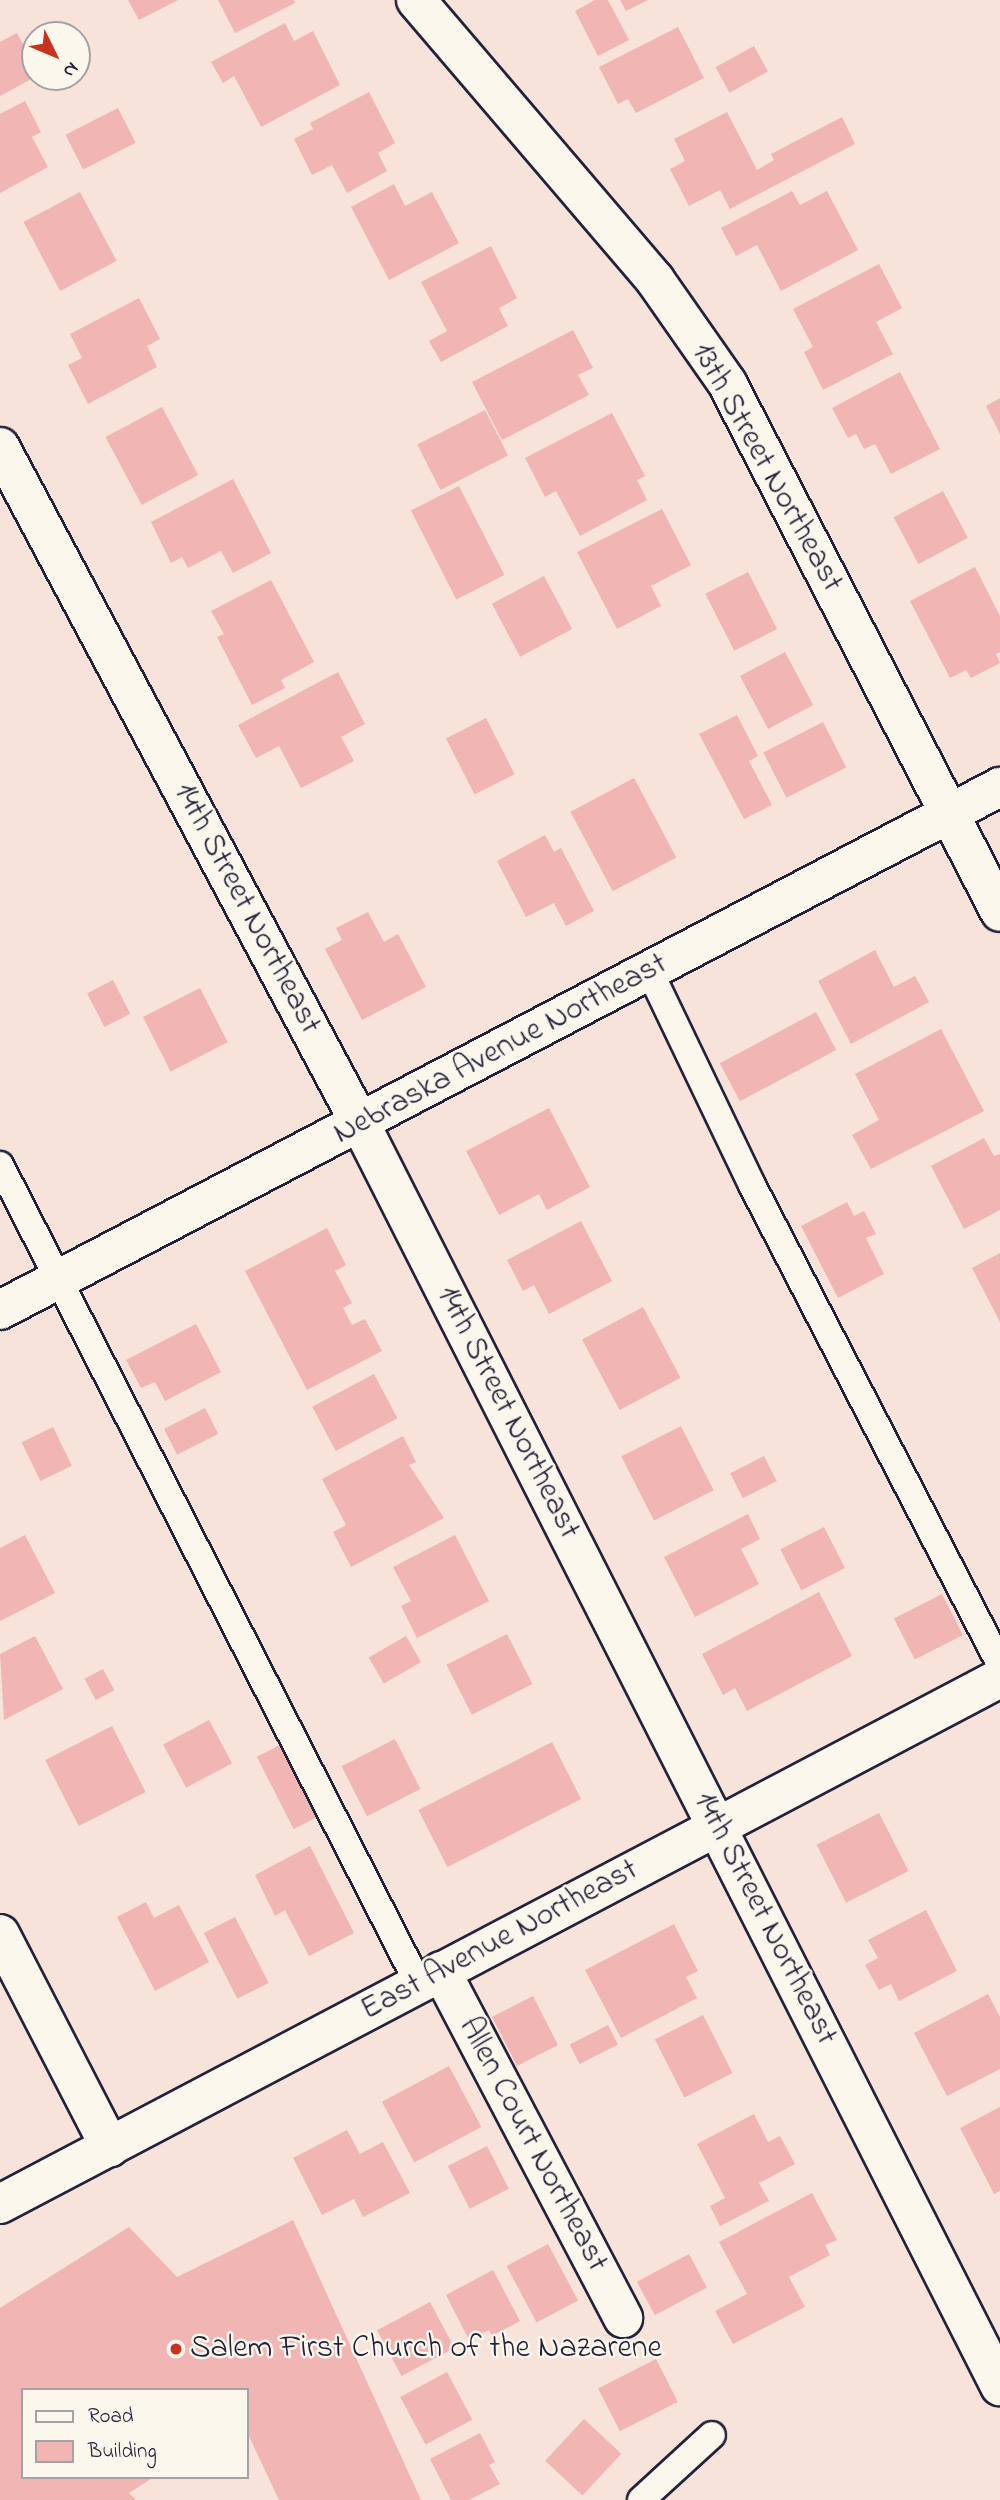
<!DOCTYPE html>
<style>
body{margin:0}
#map{position:relative;width:1000px;height:2500px;overflow:hidden;background:#f8e3db;font-family:"Indie Flower",sans-serif}
div>[style]{position:absolute}
[style*='--x']{left:calc(var(--x)*1px);top:calc(var(--y)*1px);width:calc(var(--w)*1px);rotate:calc(var(--a)*1deg)}
.building>*{inset:0;background:#f1b5b3;transform-origin:0 0}
.roads{filter:drop-shadow(2px 0 #22223b) drop-shadow(-2px 0 #22223b) drop-shadow(0 2px #22223b) drop-shadow(0 -2px #22223b)}
.lane>*{height:26px;margin:-13px;padding:0 13px;transform-origin:13px;border-radius:13px;background:#fbf7ec}
.street>*{height:38px;margin:-19px;padding:0 19px;transform-origin:19px;border-radius:19px;background:#fbf7ec}
.dots>*{width:19px;height:19px;translate:-50% -50%;box-sizing:border-box;border:4px solid #fbf7ec;border-radius:50%}
span{translate:-50% -50%;white-space:nowrap;text-align:center;line-height:1.15;-webkit-text-stroke:5px #fbf7ec;paint-order:stroke}
.street-label{font-size:32px;color:#22223b}
.poi-label{font-size:32px;color:#22223b}
.left{translate:0 -50%;text-align:left}
.legend{position:absolute;left:21px;top:2388px;width:228px;height:91px;box-sizing:border-box;background:#fbf7ec;border:2px solid #a4a2a5;margin:0;padding:9px 12px;list-style:none;font-size:21px;color:#22223b}
.legend li{display:flex;align-items:center;gap:14px;height:35px}
.legend b{width:35px;border:2px solid #a4a2a5}
.north{position:absolute;left:21px;top:21px;width:70px;height:70px;box-sizing:border-box;background:#fbf7ec;border:2px solid #a4a2a5;border-radius:50%;rotate:133deg;font-size:19px;font-weight:700;line-height:28px;text-align:center;color:#22223b}
.north::after{content:'';display:block;margin:auto;width:24px;height:32px;background:#c8321e;clip-path:polygon(50% 0,100% 100%,50% 72%,0 100%)}
</style>
<div id="map">
<div class="building">
<i style="clip-path:polygon(128px 0,178px 0,139px 20px)"></i>
<i style="clip-path:polygon(218px 0,294px 0,295px 3px,235px 33px)"></i>
<i style="clip-path:polygon(595px 0,608px 0,629px 40px,598px 56px,575px 11px)"></i>
<i style="clip-path:polygon(620px 0,648px 0,626px 11px)"></i>
<i style="clip-path:polygon(285px 23px,294px 41px,313px 31px,340px 85px,261px 127px,234px 76px,223px 83px,211px 62px)"></i>
<i style="clip-path:polygon(678px 27px,704px 78px,636px 113px,628px 99px,618px 104px,599px 67px)"></i>
<i style="clip-path:polygon(17px 33px,35px 67px,35px 77px,0 96px,0 42px)"></i>
<i style="left:754px;top:46px;width:29px;height:44px;rotate:61deg"></i>
<i style="clip-path:polygon(369px 92px,395px 143px,378px 153px,387px 171px,347px 193px,332px 165px,312px 175px,294px 139px,313px 129px,310px 123px)"></i>
<i style="clip-path:polygon(25px 101px,41px 132px,32px 137px,48px 167px,0 193px,0 114px)"></i>
<i style="left:118px;top:108px;width:39px;height:59px;rotate:63deg"></i>
<i style="clip-path:polygon(727px 112px,757px 170px,774px 160px,771px 154px,842px 117px,855px 144px,730px 209px,720px 190px,689px 206px,670px 169px,685px 161px,674px 139px)"></i>
<i style="clip-path:polygon(394px 184px,405px 206px,432px 192px,459px 243px,389px 280px,351px 207px)"></i>
<i style="clip-path:polygon(792px 191px,800px 205px,827px 191px,858px 250px,781px 291px,757px 245px,736px 256px,721px 228px)"></i>
<i style="left:80px;top:192px;width:78px;height:64px;rotate:62deg"></i>
<i style="clip-path:polygon(491px 246px,517px 298px,499px 308px,508px 326px,441px 362px,429px 341px,447px 331px,421px 282px)"></i>
<i style="clip-path:polygon(879px 264px,902px 308px,876px 322px,893px 354px,823px 390px,804px 352px,813px 347px,793px 309px)"></i>
<i style="clip-path:polygon(139px 298px,160px 339px,147px 346px,157px 367px,88px 404px,68px 365px,82px 358px,70px 334px)"></i>
<i style="clip-path:polygon(573px 330px,593px 368px,578px 375px,589px 395px,502px 440px,472px 382px)"></i>
<i style="clip-path:polygon(900px 372px,940px 449px,891px 474px,875px 444px,864px 449px,856px 434px,848px 438px,832px 408px)"></i>
<i style="clip-path:polygon(1000px 398px,1000px 434px,986px 406px)"></i>
<i style="left:162px;top:407px;width:77px;height:64px;rotate:62deg"></i>
<i style="left:485px;top:410px;width:51px;height:76px;rotate:63deg"></i>
<i style="clip-path:polygon(612px 413px,645px 476px,637px 480px,647px 500px,580px 536px,556px 491px,545px 497px,525px 458px)"></i>
<i style="clip-path:polygon(233px 479px,271px 553px,233px 573px,221px 551px,188px 568px,182px 557px,171px 563px,151px 522px)"></i>
<i style="left:459px;top:486px;width:100px;height:54px;rotate:63deg"></i>
<i style="left:943px;top:491px;width:53px;height:56px;rotate:62deg"></i>
<i style="clip-path:polygon(662px 509px,691px 565px,651px 586px,661px 606px,617px 629px,577px 552px)"></i>
<i style="clip-path:polygon(975px 567px,1000px 616px,1000px 652px,996px 654px,1000px 663px,971px 678px,966px 670px,950px 678px,910px 601px)"></i>
<i style="left:748px;top:572px;width:64px;height:48px;rotate:63deg"></i>
<i style="left:544px;top:576px;width:60px;height:59px;rotate:62deg"></i>
<i style="clip-path:polygon(271px 580px,314px 662px,281px 680px,285px 688px,252px 705px,217px 637px,224px 634px,211px 611px)"></i>
<i style="left:785px;top:652px;width:60px;height:51px;rotate:62deg"></i>
<i style="clip-path:polygon(338px 672px,365px 724px,341px 737px,354px 761px,301px 788px,279px 746px,256px 758px,238px 725px)"></i>
<i style="clip-path:polygon(737px 715px,758px 756px,749px 761px,772px 805px,744px 819px,699px 734px)"></i>
<i style="left:486px;top:718px;width:63px;height:45px;rotate:63deg"></i>
<i style="left:823px;top:722px;width:51px;height:67px;rotate:63deg"></i>
<i style="left:634px;top:778px;width:90px;height:72px;rotate:62deg"></i>
<i style="clip-path:polygon(545px 835px,554px 852px,561px 848px,594px 911px,566px 926px,554px 903px,526px 917px,497px 861px)"></i>
<i style="clip-path:polygon(368px 912px,384px 942px,398px 934px,426px 987px,362px 1020px,325px 949px,342px 940px,336px 928px)"></i>
<i style="clip-path:polygon(875px 950px,894px 987px,915px 976px,929px 1002px,851px 1044px,818px 981px)"></i>
<i style="left:113px;top:980px;width:38px;height:29px;rotate:63deg"></i>
<i style="left:200px;top:988px;width:61px;height:64px;rotate:63deg"></i>
<i style="left:816px;top:1012px;width:43px;height:109px;rotate:62deg"></i>
<i style="clip-path:polygon(941px 1029px,984px 1111px,871px 1169px,852px 1135px,879px 1120px,855px 1074px)"></i>
<i style="clip-path:polygon(549px 1108px,590px 1187px,547px 1210px,539px 1194px,499px 1215px,466px 1151px)"></i>
<i style="clip-path:polygon(984px 1138px,994px 1156px,1000px 1154px,1000px 1210px,964px 1229px,931px 1166px)"></i>
<i style="clip-path:polygon(847px 1202px,854px 1216px,864px 1211px,876px 1234px,866px 1238px,884px 1274px,838px 1298px,801px 1226px)"></i>
<i style="clip-path:polygon(581px 1221px,612px 1281px,549px 1314px,534px 1285px,523px 1291px,507px 1260px)"></i>
<i style="clip-path:polygon(327px 1228px,346px 1265px,335px 1271px,352px 1303px,343px 1308px,352px 1325px,365px 1319px,382px 1351px,307px 1390px,245px 1271px)"></i>
<i style="clip-path:polygon(1000px 1253px,1000px 1322px,972px 1268px)"></i>
<i style="left:643px;top:1307px;width:80px;height:69px;rotate:62deg"></i>
<i style="clip-path:polygon(196px 1324px,221px 1372px,165px 1401px,155px 1382px,141px 1388px,126px 1360px)"></i>
<i style="left:374px;top:1374px;width:50px;height:70px;rotate:62deg"></i>
<i style="left:205px;top:1408px;width:29px;height:46px;rotate:63deg"></i>
<i style="left:681px;top:1426px;width:72px;height:67px;rotate:63deg"></i>
<i style="left:53px;top:1427px;width:43px;height:35px;rotate:64deg"></i>
<i style="clip-path:polygon(403px 1436px,416px 1462px,409px 1465px,444px 1518px,351px 1567px,333px 1532px,346px 1525px,322px 1479px)"></i>
<i style="left:764px;top:1456px;width:28px;height:38px;rotate:63deg"></i>
<i style="clip-path:polygon(748px 1514px,760px 1539px,741px 1549px,759px 1584px,695px 1617px,664px 1557px)"></i>
<i style="left:824px;top:1527px;width:46px;height:49px;rotate:63deg"></i>
<i style="clip-path:polygon(25px 1535px,55px 1593px,0 1621px,0 1548px)"></i>
<i style="clip-path:polygon(455px 1535px,489px 1601px,417px 1638px,401px 1606px,411px 1601px,393px 1567px)"></i>
<i style="clip-path:polygon(819px 1592px,852px 1656px,747px 1711px,735px 1688px,723px 1695px,702px 1654px)"></i>
<i style="left:942px;top:1594px;width:46px;height:54px;rotate:63deg"></i>
<i style="left:507px;top:1634px;width:56px;height:68px;rotate:63deg"></i>
<i style="clip-path:polygon(35px 1636px,63px 1689px,4px 1720px,0 1654px)"></i>
<i style="left:406px;top:1636px;width:30px;height:43px;rotate:60deg"></i>
<i style="left:103px;top:1669px;width:24px;height:21px;rotate:62deg"></i>
<i style="left:209px;top:1720px;width:49px;height:52px;rotate:62deg"></i>
<i style="left:112px;top:1726px;width:74px;height:75px;rotate:63deg"></i>
<i style="left:395px;top:1739px;width:56px;height:60px;rotate:63deg"></i>
<i style="left:552px;top:1742px;width:64px;height:150px;rotate:63deg"></i>
<i style="left:280px;top:1745px;width:81px;height:26px;rotate:63deg"></i>
<i style="left:879px;top:1813px;width:65px;height:70px;rotate:63deg"></i>
<i style="clip-path:polygon(310px 1846px,354px 1933px,309px 1956px,285px 1910px,275px 1916px,255px 1875px)"></i>
<i style="clip-path:polygon(146px 1902px,154px 1918px,179px 1905px,209px 1962px,155px 1991px,117px 1917px)"></i>
<i style="clip-path:polygon(926px 1910px,957px 1971px,899px 2001px,891px 1984px,879px 1990px,865px 1965px,878px 1958px,868px 1940px)"></i>
<i style="left:235px;top:1917px;width:74px;height:35px;rotate:63deg"></i>
<i style="clip-path:polygon(674px 1924px,698px 1971px,686px 1977px,697px 1998px,621px 2038px,585px 1970px)"></i>
<i style="clip-path:polygon(988px 1994px,1000px 2017px,1000px 2069px,947px 2096px,914px 2033px)"></i>
<i style="left:533px;top:1996px;width:55px;height:46px;rotate:63deg"></i>
<i style="left:703px;top:2015px;width:65px;height:54px;rotate:63deg"></i>
<i style="left:608px;top:2025px;width:22px;height:43px;rotate:63deg"></i>
<i style="left:449px;top:2066px;width:69px;height:76px;rotate:62deg"></i>
<i style="clip-path:polygon(1000px 2107px,1000px 2191px,994px 2194px,960px 2128px)"></i>
<i style="clip-path:polygon(754px 2114px,768px 2142px,780px 2136px,795px 2164px,759px 2183px,769px 2201px,720px 2226px,710px 2206px,725px 2198px,697px 2144px)"></i>
<i style="clip-path:polygon(347px 2130px,360px 2154px,383px 2142px,410px 2193px,363px 2217px,354px 2199px,322px 2215px,293px 2158px)"></i>
<i style="left:487px;top:2146px;width:48px;height:44px;rotate:63deg"></i>
<i style="clip-path:polygon(812px 2193px,837px 2240px,825px 2245px,830px 2255px,789px 2277px,805px 2307px,733px 2344px,715px 2311px,747px 2294px,719px 2242px)"></i>
<i style="clip-path:polygon(293px 2220px,421px 2500px,279px 2500px,247px 2432px,247px 2390px,23px 2390px,23px 2477px,154px 2477px,129px 2493px,136px 2500px,0 2500px,0 2308px,129px 2227px,177px 2277px)"></i>
<i style="left:548px;top:2244px;width:64px;height:47px;rotate:62deg"></i>
<i style="left:689px;top:2254px;width:38px;height:59px;rotate:62deg"></i>
<i style="clip-path:polygon(493px 2270px,520px 2321px,492px 2336px,489px 2330px,469px 2340px,446px 2295px)"></i>
<i style="left:430px;top:2302px;width:52px;height:60px;rotate:62deg"></i>
<i style="left:656px;top:2359px;width:48px;height:65px;rotate:63deg"></i>
<i style="left:447px;top:2372px;width:54px;height:53px;rotate:62deg"></i>
<i style="left:584px;top:2419px;width:51px;height:57px;rotate:43deg"></i>
<i style="clip-path:polygon(480px 2433px,495px 2462px,489px 2465px,500px 2484px,469px 2500px,451px 2500px,430px 2459px)"></i>
</div>
<div class="roads">
<div class="lane">
<i style="--x:650;--y:972;--w:236;--a:64.4"></i>
<i style="--x:752;--y:1185;--w:539;--a:62.63"></i>
<i style="--x:0;--y:1165;--w:919;--a:62.93"></i>
<i style="--x:641;--y:2500;--w:96;--a:-42.5"></i>
</div>
<div class="street">
<i style="--x:416;--y:0;--w:368;--a:49.5"></i>
<i style="--x:655;--y:280;--w:126;--a:55"></i>
<i style="--x:727;--y:383;--w:595;--a:62.7"></i>
<i style="--x:0;--y:447;--w:768;--a:61.97"></i>
<i style="--x:361;--y:1125;--w:1414;--a:63.13"></i>
<i style="--x:0;--y:1310;--w:1129;--a:-27.61"></i>
<i style="--x:0;--y:1934;--w:240;--a:62.7"></i>
<i style="--x:441;--y:1971;--w:392;--a:62.3"></i>
<i style="--x:0;--y:2204;--w:1130;--a:-27.74"></i>
</div>
</div>
<div class="dots">
<i style="left:176px;top:2349px;background:#c8321e"></i>
</div>
<div class="street-label">
<span style="left:766px;top:468px;rotate:61deg">13th Street Northeast</span>
<span style="left:246px;top:909px;rotate:62deg">14th Street Northeast</span>
<span style="left:501px;top:1050px;rotate:-28deg">Nebraska Avenue Northeast</span>
<span style="left:507px;top:1413px;rotate:63deg">14th Street Northeast</span>
<span style="left:764px;top:1919px;rotate:63deg">14th Street Northeast</span>
<span style="left:500px;top:1941px;rotate:-28deg">East Avenue Northeast</span>
<span style="left:532px;top:2145px;rotate:62deg">Allen Court Northeast</span>
</div>
<div class="poi-label">
<span class="left" style="left:190px;top:2349px">Salem First Church of the Nazarene</span>
</div>
<ul class="legend">
<li><b style="height:9px;background:#fbf7ec"></b>Road</li>
<li><b style="height:19px;background:#f1b5b3"></b>Building</li>
</ul>
<div class="north">N</div>
</div>
